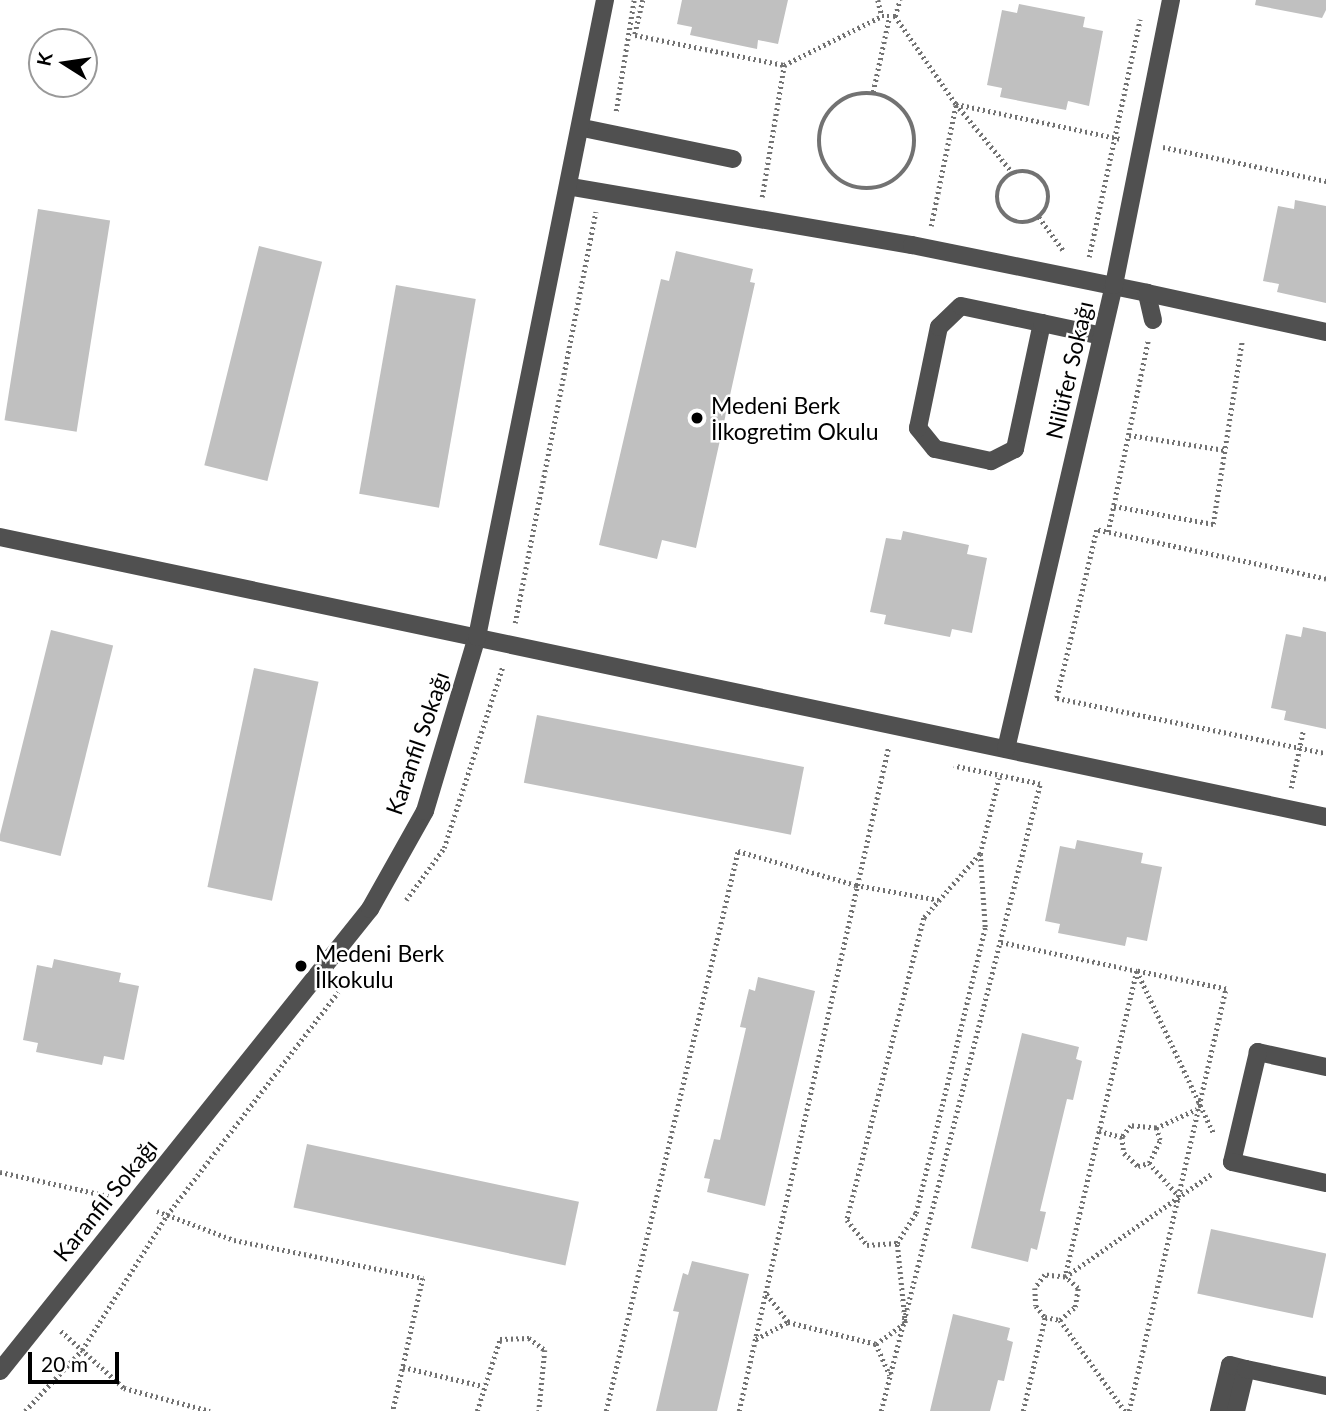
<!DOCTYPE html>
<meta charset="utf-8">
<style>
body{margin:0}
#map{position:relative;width:1326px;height:1411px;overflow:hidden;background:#fff;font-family:Lato,sans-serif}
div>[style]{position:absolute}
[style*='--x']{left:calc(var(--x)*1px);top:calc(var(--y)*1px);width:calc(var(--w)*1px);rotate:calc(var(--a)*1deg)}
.building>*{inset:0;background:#c0c0c0;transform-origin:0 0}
.path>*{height:4.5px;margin-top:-2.25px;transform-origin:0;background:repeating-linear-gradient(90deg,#727272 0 2px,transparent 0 5.5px)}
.path>.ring{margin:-2.25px;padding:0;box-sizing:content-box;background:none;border:4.5px solid #727272;border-radius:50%}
.minor>*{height:18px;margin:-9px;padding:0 9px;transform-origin:9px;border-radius:9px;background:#505050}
.dots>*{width:19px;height:19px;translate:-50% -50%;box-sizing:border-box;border:4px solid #fff;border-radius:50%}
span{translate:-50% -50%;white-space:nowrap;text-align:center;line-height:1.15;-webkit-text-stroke:5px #fff;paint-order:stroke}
.street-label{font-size:23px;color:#000}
.poi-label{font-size:23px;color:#000}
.left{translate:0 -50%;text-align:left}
.north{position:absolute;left:28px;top:28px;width:70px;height:70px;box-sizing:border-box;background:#fff;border:2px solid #999;border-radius:50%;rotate:282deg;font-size:19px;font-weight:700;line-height:28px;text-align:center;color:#000}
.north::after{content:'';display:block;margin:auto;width:24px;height:32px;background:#000;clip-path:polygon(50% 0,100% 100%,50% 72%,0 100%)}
.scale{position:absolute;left:28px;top:1352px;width:91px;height:32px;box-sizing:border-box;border:4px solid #000;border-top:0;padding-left:9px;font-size:21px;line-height:24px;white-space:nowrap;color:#000;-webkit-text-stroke:5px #fff;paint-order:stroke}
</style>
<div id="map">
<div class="building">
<i style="clip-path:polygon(682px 0,788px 0,778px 44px,758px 40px,757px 49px,690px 35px,692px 27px,677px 24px)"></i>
<i style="clip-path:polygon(1256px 0,1326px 0,1326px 10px,1322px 18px,1255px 5px)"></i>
<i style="clip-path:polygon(1019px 4px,1085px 17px,1083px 27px,1103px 31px,1089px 106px,1068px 101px,1066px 110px,1000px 97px,1002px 88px,987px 85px,1002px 10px,1017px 13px)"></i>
<i style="clip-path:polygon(1295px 200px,1326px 206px,1326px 303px,1277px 292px,1279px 284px,1263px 281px,1278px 206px,1294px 209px)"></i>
<i style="left:38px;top:209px;width:73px;height:214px;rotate:9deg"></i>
<i style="left:259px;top:246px;width:65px;height:226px;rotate:14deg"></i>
<i style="clip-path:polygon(676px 251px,753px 269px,750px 282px,755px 283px,696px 548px,662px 540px,657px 559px,599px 545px,661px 279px,669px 281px)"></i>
<i style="left:396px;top:285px;width:81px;height:212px;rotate:10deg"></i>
<i style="clip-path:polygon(903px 531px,969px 545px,967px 554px,987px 558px,972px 633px,952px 629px,950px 637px,884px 624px,886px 615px,870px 612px,886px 538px,901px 540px)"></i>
<i style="clip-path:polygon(1303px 627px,1326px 632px,1326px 729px,1284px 720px,1286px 711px,1271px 708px,1286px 634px,1301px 637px)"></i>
<i style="left:51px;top:630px;width:64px;height:217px;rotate:14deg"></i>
<i style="left:254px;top:668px;width:66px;height:224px;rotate:12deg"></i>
<i style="left:537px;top:715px;width:272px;height:69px;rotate:11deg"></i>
<i style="clip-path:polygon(1077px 840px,1143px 853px,1141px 863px,1162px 867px,1147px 941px,1127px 937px,1125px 946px,1058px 933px,1060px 924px,1045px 921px,1060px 846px,1075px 849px)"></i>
<i style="clip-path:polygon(54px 959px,121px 973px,119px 982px,139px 986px,124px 1060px,104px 1056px,102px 1065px,36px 1052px,38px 1043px,23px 1040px,37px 965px,52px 968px)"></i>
<i style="clip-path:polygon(758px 977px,815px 991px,765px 1206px,707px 1192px,710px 1179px,704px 1178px,714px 1139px,720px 1140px,746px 1028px,740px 1027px,749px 989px,755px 991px)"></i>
<i style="clip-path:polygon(1022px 1033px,1079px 1047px,1076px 1059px,1082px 1061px,1073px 1100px,1067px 1099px,1040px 1211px,1046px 1212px,1037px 1250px,1031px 1248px,1028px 1262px,971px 1248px)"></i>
<i style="left:307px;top:1144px;width:278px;height:65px;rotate:12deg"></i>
<i style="left:1211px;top:1229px;width:118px;height:66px;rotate:12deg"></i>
<i style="clip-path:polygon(692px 1261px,749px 1274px,717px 1411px,656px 1411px,679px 1312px,673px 1311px,683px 1273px,688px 1275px)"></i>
<i style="clip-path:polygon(953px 1314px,1010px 1328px,1007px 1340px,1013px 1342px,1004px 1381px,998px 1380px,990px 1411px,930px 1411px)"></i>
</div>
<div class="path">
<i style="--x:643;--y:0;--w:36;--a:103"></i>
<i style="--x:635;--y:35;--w:152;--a:11.4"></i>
<i style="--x:878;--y:0;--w:16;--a:76"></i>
<i style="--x:882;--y:16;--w:13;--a:0"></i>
<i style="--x:895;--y:16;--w:107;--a:55.3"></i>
<i style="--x:956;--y:104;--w:88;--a:50.5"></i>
<i style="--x:895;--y:16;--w:17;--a:-73"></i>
<i style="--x:873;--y:92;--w:76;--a:-77.8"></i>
<i class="ring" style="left:819px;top:93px;width:91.5px;height:91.5px"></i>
<i style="--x:616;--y:111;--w:112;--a:-80.8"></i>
<i style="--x:1163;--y:147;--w:167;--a:11.8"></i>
<i class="ring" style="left:997px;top:171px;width:47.5px;height:47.5px"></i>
<i style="--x:762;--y:197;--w:134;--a:-80.5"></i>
<i style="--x:784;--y:65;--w:110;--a:-26.6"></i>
<i style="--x:1039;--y:217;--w:41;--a:54"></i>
<i style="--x:931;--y:226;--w:125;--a:-78.4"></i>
<i style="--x:956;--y:104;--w:168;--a:12"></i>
<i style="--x:1089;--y:257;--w:243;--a:-77.9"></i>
<i style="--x:1129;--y:435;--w:97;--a:8.9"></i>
<i style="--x:1114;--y:506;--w:101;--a:10.3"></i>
<i style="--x:1213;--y:524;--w:186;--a:-81"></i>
<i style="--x:1108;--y:532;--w:195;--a:-78.2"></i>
<i style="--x:1326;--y:579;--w:234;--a:-167.9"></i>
<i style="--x:1097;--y:530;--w:173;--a:103.4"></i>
<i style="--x:1057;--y:698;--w:275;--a:11.6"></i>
<i style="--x:515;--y:623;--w:419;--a:-78.9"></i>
<i style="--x:1291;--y:788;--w:58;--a:-78.1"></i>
<i style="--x:980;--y:854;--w:85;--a:131.2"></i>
<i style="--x:924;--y:918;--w:312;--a:104.3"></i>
<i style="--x:847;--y:1220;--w:32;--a:51"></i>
<i style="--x:867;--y:1245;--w:30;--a:-4"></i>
<i style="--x:897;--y:1243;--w:36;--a:-58"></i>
<i style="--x:916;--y:1213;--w:294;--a:-76.4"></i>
<i style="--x:985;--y:927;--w:73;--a:-93.9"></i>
<i style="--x:980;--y:854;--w:78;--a:-76"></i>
<i style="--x:406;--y:900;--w:64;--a:-53.8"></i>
<i style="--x:444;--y:848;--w:192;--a:-72.1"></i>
<i style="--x:1001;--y:942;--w:139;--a:12"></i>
<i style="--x:1137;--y:971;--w:314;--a:103.2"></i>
<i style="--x:1065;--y:1277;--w:181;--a:-35.1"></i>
<i style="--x:1137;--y:971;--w:180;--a:64.7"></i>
<i style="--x:1156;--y:1128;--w:45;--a:-24.9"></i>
<i style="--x:1099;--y:1131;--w:24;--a:15"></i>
<i style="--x:1149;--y:1163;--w:25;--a:-64"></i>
<i style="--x:1160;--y:1140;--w:13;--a:-108"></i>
<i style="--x:1156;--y:1128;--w:25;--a:-175"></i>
<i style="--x:1131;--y:1126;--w:14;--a:129"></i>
<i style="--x:1122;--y:1137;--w:16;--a:83"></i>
<i style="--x:1124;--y:1153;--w:19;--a:43"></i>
<i style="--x:1138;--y:1166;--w:11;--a:-15"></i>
<i style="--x:1149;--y:1163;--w:42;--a:47.9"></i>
<i style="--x:0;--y:1172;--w:111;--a:12.5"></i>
<i style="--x:157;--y:1211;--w:82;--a:20.6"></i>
<i style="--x:234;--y:1240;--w:193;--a:11.4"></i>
<i style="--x:423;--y:1278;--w:136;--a:102.7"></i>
<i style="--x:1060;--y:1320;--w:20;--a:-41"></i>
<i style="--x:1075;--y:1307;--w:19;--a:-81"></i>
<i style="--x:1078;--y:1288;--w:17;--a:-140"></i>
<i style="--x:1065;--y:1277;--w:20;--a:-174"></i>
<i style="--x:1045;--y:1275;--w:16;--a:128"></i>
<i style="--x:1035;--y:1288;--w:18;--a:87"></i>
<i style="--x:1036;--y:1306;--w:14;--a:51"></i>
<i style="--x:1045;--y:1317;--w:15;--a:11"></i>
<i style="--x:1060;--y:1320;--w:112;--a:54.5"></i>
<i style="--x:788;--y:1322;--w:91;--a:14"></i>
<i style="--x:876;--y:1344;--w:34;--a:66"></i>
<i style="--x:61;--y:1331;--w:85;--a:42.1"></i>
<i style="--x:124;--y:1388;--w:89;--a:15"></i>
<i style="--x:756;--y:1339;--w:36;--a:-28"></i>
<i style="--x:788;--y:1322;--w:36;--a:-128"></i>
<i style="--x:876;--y:1344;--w:36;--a:-36"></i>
<i style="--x:905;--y:1323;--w:80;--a:-95.7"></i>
<i style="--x:403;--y:1367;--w:82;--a:13.4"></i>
<i style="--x:25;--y:1411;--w:83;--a:-46.9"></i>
<i style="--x:82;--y:1350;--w:160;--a:-57.8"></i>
<i style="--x:167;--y:1215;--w:281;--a:-52.5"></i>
<i style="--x:477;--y:1411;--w:76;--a:-72.3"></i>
<i style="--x:500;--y:1339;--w:29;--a:-2"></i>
<i style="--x:529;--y:1338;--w:20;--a:37"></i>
<i style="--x:545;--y:1350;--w:61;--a:95.6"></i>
<i style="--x:606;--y:1411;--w:575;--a:-76.74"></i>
<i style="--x:738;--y:851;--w:123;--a:16.1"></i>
<i style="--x:856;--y:885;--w:84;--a:10.2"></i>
<i style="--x:739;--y:1411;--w:679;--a:-77.32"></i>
<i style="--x:881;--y:1411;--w:647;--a:-75.77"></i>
<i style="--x:1040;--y:784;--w:88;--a:-168.2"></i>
<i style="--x:1023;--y:1411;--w:97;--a:-76.8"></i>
<i style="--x:1129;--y:1411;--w:433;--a:-77.1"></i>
<i style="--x:1226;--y:989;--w:91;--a:-168.6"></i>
</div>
<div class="minor">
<i style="--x:583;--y:128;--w:153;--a:11.7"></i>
<i style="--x:572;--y:187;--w:345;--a:9.7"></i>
<i style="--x:912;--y:245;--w:240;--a:11.5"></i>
<i style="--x:1153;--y:320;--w:28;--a:-103"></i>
<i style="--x:1147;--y:293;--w:183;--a:12.3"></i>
<i style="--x:1042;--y:323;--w:129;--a:102.1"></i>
<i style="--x:1015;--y:449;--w:27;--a:153"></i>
<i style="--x:991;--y:461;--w:57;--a:-167.9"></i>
<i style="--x:935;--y:449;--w:27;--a:-129"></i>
<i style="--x:918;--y:428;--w:103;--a:-78.3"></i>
<i style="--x:939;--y:327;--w:30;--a:-44"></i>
<i style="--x:961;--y:306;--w:83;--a:11.9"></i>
<i style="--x:1042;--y:323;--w:61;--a:12.2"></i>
<i style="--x:0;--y:537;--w:1355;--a:11.92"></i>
<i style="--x:1006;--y:749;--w:476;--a:-76.9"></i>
<i style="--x:1114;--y:285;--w:291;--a:-78.7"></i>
<i style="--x:1326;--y:1067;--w:70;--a:-167.6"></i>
<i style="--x:1258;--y:1052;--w:113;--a:103.3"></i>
<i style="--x:1232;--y:1162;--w:96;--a:12.6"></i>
<i style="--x:0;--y:1371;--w:592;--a:-51.31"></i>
<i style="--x:370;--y:909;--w:112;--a:-60.7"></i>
<i style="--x:425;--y:811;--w:182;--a:-73.4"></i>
<i style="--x:477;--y:637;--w:650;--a:-78.64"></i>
<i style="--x:1219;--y:1411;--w:47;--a:-76.6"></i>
<i style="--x:1230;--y:1365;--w:16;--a:14"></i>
<i style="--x:1236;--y:1411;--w:43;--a:-76.6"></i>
<i style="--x:1246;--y:1369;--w:82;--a:12"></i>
</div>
<div class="dots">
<i style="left:697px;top:418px;background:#000"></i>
<i style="left:301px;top:966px;background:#000"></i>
</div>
<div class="street-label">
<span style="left:1069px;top:370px;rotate:-77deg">Nilüfer Sokağı</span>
<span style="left:417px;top:743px;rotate:-71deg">Karanfil Sokağı</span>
<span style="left:105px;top:1200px;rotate:-51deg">Karanfil Sokağı</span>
</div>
<div class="poi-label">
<span class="left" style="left:711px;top:418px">Medeni Berk<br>İlkogretim Okulu</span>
<span class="left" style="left:315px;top:966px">Medeni Berk<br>İlkokulu</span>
</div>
<div class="north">K</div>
<div class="scale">20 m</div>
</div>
